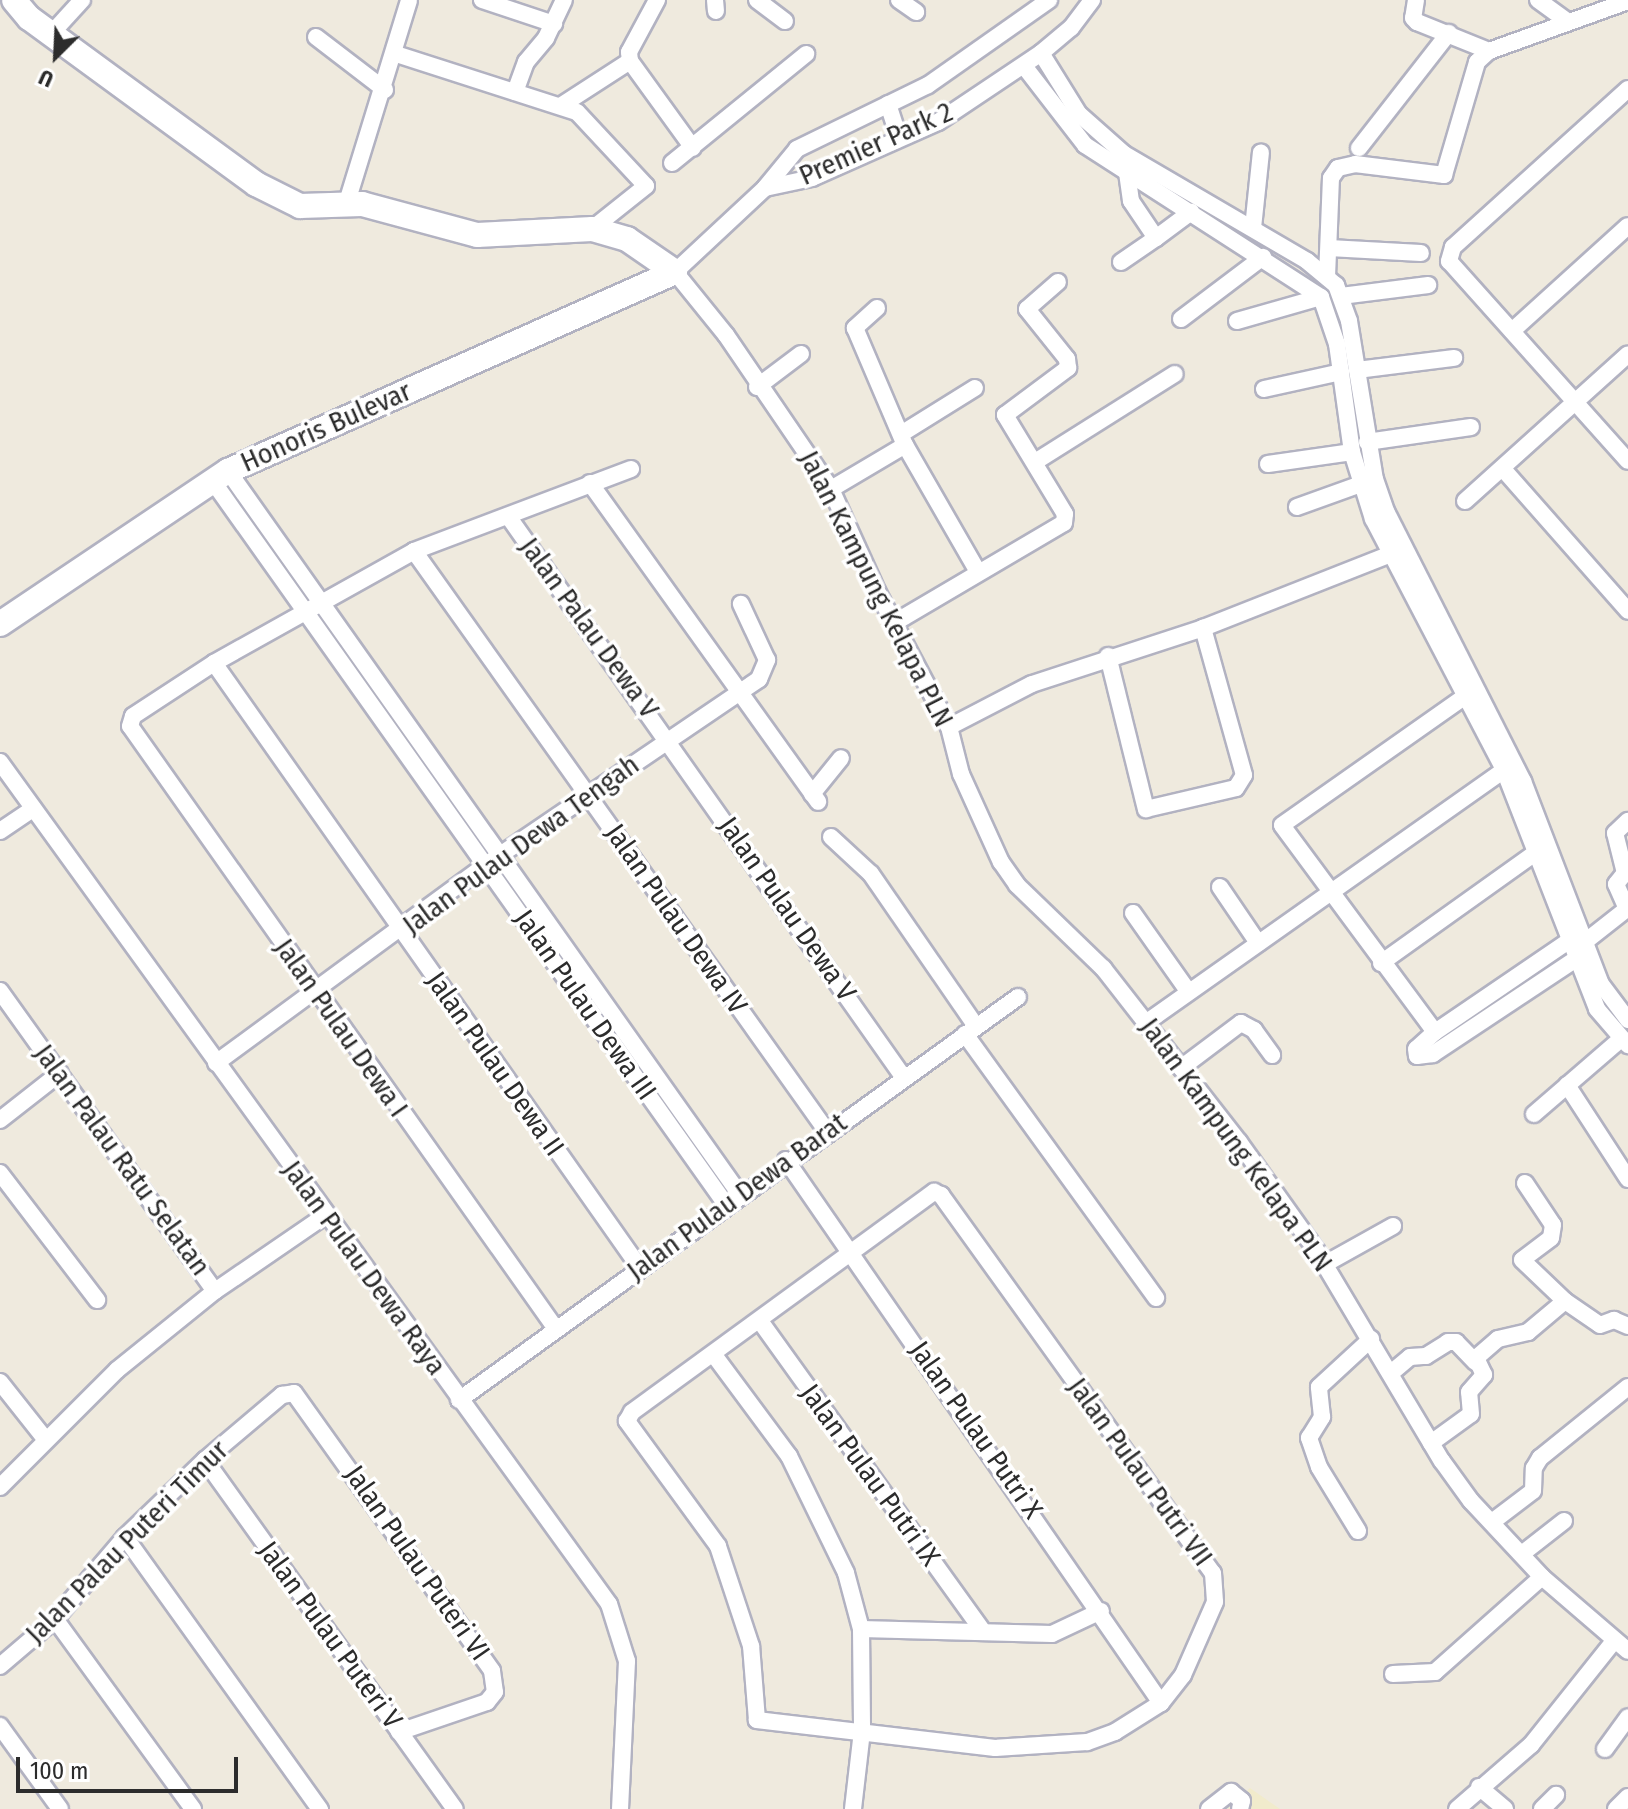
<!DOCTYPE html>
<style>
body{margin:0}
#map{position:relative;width:1628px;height:1809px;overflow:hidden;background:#efeade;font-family:"Fira Sans Condensed",sans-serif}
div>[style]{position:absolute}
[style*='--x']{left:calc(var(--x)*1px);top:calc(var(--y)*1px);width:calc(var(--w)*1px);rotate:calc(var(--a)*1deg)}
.education>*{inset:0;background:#f1ebcc}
.roads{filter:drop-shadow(2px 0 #b2b2c1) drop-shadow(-2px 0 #b2b2c1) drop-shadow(0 2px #b2b2c1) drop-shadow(0 -2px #b2b2c1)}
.street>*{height:16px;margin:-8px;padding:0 8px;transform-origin:8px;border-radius:8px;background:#fff}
.secondary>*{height:24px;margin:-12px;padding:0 12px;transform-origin:12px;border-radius:12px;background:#fff}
span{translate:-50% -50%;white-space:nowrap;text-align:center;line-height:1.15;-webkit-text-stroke:7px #fff;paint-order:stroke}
.street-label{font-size:28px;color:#2c2c2c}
.north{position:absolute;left:16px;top:16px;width:80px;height:80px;-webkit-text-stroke:6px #fff;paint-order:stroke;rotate:204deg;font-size:22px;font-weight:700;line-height:32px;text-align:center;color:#2c2c2c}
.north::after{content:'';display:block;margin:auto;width:28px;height:36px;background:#2c2c2c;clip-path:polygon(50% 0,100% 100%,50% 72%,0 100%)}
.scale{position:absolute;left:16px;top:1757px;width:222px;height:36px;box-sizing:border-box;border:4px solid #2c2c2c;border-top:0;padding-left:10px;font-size:24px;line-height:28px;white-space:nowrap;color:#2c2c2c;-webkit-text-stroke:6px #fff;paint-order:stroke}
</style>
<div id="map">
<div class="education">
<i style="clip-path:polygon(1250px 1788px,1280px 1809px,1228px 1809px)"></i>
</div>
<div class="roads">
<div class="street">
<i style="--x:482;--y:0;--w:76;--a:18.4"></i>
<i style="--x:657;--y:0;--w:59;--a:118.3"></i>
<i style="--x:629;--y:52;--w:9;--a:84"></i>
<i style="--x:630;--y:61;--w:107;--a:54.1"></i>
<i style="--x:715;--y:0;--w:11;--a:85"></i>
<i style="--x:757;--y:0;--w:35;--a:37"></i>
<i style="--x:899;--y:0;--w:21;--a:35"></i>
<i style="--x:1049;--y:0;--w:148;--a:144.9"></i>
<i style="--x:928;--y:85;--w:146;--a:154"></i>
<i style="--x:797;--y:149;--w:50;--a:129.4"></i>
<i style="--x:765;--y:188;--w:48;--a:-12"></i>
<i style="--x:812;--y:178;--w:138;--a:-24"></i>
<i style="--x:938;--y:122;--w:124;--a:-33.8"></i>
<i style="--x:1041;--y:53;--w:39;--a:-40"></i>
<i style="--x:1071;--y:28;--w:35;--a:-53"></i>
<i style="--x:1416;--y:0;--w:18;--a:99"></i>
<i style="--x:1413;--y:18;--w:6;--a:45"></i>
<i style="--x:1417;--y:22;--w:78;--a:21.9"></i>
<i style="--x:1538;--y:0;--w:37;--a:36"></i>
<i style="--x:51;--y:34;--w:46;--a:-47.6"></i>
<i style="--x:316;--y:37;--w:87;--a:37.5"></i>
<i style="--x:1041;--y:53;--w:72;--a:58.1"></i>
<i style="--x:1079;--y:114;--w:60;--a:41.6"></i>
<i style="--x:1124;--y:154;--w:212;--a:30.3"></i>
<i style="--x:1307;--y:261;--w:38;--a:40"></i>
<i style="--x:1336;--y:285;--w:38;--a:70"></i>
<i style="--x:1349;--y:321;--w:160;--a:80.7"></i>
<i style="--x:1375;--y:479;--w:36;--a:71"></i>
<i style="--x:1387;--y:513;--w:301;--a:63.1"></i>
<i style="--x:1523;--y:781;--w:217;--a:69"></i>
<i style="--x:1601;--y:984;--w:45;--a:53.1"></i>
<i style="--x:396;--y:54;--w:190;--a:17.8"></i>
<i style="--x:577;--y:112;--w:101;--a:47"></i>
<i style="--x:646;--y:186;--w:69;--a:141.5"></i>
<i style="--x:1024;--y:66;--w:100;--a:52.3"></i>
<i style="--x:1085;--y:145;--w:281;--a:32.8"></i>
<i style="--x:1321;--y:297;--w:50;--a:71.2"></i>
<i style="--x:1337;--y:344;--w:109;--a:82.1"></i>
<i style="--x:1352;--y:452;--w:70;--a:72.6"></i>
<i style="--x:1373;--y:519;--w:283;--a:62.4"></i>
<i style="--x:1504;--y:770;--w:256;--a:68.7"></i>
<i style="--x:1597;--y:1009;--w:48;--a:49.3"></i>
<i style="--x:1628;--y:89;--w:236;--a:137.9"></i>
<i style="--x:1453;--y:247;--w:15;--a:106"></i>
<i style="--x:1449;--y:261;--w:268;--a:48.2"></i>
<i style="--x:515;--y:92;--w:32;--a:-70"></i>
<i style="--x:526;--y:62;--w:31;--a:-50"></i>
<i style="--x:546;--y:38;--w:42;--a:-64.7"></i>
<i style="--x:888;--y:104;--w:36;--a:72"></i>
<i style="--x:562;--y:105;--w:81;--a:-32.9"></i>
<i style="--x:1359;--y:148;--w:146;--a:-52"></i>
<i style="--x:672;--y:163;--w:173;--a:-39.1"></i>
<i style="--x:765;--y:188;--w:123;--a:137"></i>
<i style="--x:675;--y:272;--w:81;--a:51"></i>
<i style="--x:726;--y:335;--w:186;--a:55.7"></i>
<i style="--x:831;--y:489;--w:112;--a:65.7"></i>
<i style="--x:877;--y:591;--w:154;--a:62.1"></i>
<i style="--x:949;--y:727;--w:49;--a:75.7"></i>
<i style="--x:961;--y:774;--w:97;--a:65.6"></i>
<i style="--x:1001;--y:862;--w:28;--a:55"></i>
<i style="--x:1017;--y:885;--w:120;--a:44"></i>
<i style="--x:1103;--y:968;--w:221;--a:52"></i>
<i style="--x:1239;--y:1142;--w:133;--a:54.5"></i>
<i style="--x:1316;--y:1250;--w:246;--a:59.2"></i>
<i style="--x:1442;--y:1461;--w:49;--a:54.1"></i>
<i style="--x:1471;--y:1501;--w:104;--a:46.9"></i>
<i style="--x:1542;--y:1577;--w:113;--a:40.7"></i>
<i style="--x:347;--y:202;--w:211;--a:-72.9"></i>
<i style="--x:1253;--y:228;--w:76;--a:-84"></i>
<i style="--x:1156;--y:238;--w:44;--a:-36.6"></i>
<i style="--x:1329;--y:248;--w:92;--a:3.1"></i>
<i style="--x:1121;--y:262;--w:42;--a:-34.4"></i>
<i style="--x:1156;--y:238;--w:45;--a:-124"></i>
<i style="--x:1131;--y:201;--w:28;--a:-98"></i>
<i style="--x:1327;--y:277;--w:99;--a:-87.7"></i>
<i style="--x:1331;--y:178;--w:12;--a:-55"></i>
<i style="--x:1338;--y:168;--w:17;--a:-13"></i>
<i style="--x:1355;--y:164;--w:90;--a:7"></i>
<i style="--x:1444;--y:175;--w:118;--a:-73.7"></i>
<i style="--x:1477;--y:62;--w:16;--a:-43"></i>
<i style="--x:1489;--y:51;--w:148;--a:-19.8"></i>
<i style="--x:1341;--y:296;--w:88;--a:-7.2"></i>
<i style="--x:877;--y:308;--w:30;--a:138"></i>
<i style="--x:855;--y:328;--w:127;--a:66.9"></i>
<i style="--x:905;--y:445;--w:146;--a:60.1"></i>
<i style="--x:1181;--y:319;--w:103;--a:-37.1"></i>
<i style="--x:1237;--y:321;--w:87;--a:-15.9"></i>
<i style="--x:1512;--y:331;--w:156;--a:-42.2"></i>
<i style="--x:1357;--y:370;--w:98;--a:-7.1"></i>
<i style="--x:757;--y:387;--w:55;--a:-36.9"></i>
<i style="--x:1264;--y:389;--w:79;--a:-12.4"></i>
<i style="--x:901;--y:434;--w:87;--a:-31.9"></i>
<i style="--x:1367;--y:442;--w:105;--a:-8.2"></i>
<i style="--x:1035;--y:462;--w:165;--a:-32.2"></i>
<i style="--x:1268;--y:464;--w:85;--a:-8.1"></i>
<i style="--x:1503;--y:469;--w:189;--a:48.6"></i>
<i style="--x:228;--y:471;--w:888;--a:54.72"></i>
<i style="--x:212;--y:480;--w:890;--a:54.65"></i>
<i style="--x:590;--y:483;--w:392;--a:54.4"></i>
<i style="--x:831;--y:489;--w:86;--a:-30.7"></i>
<i style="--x:1465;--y:501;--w:219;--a:-42"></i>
<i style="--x:1297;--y:507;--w:68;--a:-19.8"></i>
<i style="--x:508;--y:516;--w:688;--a:54.83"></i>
<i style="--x:414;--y:551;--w:711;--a:54.57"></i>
<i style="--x:894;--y:623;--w:197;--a:-30.5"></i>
<i style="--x:1064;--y:523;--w:9;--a:-84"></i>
<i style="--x:1065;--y:514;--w:116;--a:-121.2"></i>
<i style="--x:1005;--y:415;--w:79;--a:-36.7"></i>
<i style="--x:1068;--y:368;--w:9;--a:-96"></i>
<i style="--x:1067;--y:359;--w:64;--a:-128.7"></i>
<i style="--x:1027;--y:309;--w:41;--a:-41.1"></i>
<i style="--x:1108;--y:656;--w:158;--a:76.1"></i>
<i style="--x:1146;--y:809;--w:92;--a:-13.1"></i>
<i style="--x:1236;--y:788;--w:15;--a:-58"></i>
<i style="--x:1244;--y:775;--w:153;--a:-105.6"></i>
<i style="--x:214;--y:663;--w:740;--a:54.85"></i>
<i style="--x:949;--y:727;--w:93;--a:-27.4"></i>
<i style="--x:1032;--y:684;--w:180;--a:-18.1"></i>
<i style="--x:1203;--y:628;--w:213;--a:-21.5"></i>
<i style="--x:0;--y:762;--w:1039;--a:54.12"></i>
<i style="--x:609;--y:1604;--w:60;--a:72.5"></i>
<i style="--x:627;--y:1661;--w:148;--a:92.7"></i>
<i style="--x:812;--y:794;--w:46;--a:-51.1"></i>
<i style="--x:0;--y:831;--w:40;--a:-34"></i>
<i style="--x:831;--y:837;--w:54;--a:42.8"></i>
<i style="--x:871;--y:874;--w:185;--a:55.4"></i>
<i style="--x:1220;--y:887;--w:68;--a:55.8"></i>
<i style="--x:1627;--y:909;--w:27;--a:-114"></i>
<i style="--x:1616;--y:884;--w:14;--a:-51"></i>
<i style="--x:1625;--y:873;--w:41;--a:-104"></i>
<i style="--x:1615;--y:833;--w:18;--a:-43"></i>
<i style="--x:1133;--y:913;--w:95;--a:54.8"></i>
<i style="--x:1573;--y:938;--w:167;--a:145.7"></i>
<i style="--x:1435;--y:1032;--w:25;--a:138"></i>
<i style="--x:1416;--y:1049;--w:7;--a:82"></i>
<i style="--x:1417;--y:1056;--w:16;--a:-7"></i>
<i style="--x:1433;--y:1054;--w:179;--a:-33.6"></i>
<i style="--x:1586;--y:941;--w:53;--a:-38.2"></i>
<i style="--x:1381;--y:963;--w:188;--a:-35.5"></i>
<i style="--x:0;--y:991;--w:369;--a:54.4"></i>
<i style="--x:1147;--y:1022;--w:444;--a:-35.2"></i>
<i style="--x:1435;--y:1032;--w:257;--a:-126.5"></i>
<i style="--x:1282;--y:825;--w:226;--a:-35.1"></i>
<i style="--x:965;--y:1034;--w:326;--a:54.1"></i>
<i style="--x:216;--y:1063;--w:336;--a:-36.3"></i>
<i style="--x:487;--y:864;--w:329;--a:-34.2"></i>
<i style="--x:759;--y:679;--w:21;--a:-67"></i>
<i style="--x:767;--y:660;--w:62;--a:-114.9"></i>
<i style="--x:1181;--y:1068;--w:75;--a:-36.9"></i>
<i style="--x:1241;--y:1023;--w:15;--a:28"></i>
<i style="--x:1254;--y:1030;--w:31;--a:54"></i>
<i style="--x:1567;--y:1085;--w:112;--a:57"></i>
<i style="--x:1534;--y:1114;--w:115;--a:-40.8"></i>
<i style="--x:0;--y:1120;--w:76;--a:-38.1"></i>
<i style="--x:786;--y:1160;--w:660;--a:55.37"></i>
<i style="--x:0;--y:1173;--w:160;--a:52.6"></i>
<i style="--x:1525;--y:1183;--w:50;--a:56.3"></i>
<i style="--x:1553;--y:1225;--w:13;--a:99"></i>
<i style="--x:1551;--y:1238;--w:36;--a:143"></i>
<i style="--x:1522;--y:1260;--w:59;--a:43.6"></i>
<i style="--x:934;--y:1192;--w:8;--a:23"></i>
<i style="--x:941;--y:1195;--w:466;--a:54.3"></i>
<i style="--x:1213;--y:1573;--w:29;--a:86"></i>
<i style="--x:1215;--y:1602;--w:80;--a:113.7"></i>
<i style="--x:1183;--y:1675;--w:36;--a:128"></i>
<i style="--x:1161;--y:1703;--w:54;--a:147.8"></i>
<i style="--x:1115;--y:1732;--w:30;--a:160"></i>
<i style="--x:1087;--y:1742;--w:92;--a:176.3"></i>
<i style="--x:995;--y:1748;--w:240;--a:-173.3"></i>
<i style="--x:757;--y:1720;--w:74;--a:-94.6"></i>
<i style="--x:751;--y:1646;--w:105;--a:-108.3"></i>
<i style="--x:718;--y:1546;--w:155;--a:-126.1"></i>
<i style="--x:627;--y:1421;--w:10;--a:-61"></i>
<i style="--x:632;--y:1412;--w:374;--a:-36.1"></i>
<i style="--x:1325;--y:1264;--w:78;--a:-29.2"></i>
<i style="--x:760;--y:1321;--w:379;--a:54.3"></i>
<i style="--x:556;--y:1329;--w:738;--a:-125.24"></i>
<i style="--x:130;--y:726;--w:10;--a:-73"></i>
<i style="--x:133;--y:716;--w:97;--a:-33.2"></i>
<i style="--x:214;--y:663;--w:229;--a:-29.2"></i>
<i style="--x:414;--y:551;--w:232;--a:-20.7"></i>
<i style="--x:714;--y:1355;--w:126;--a:53.4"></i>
<i style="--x:789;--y:1456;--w:130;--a:64"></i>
<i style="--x:846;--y:1573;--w:58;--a:75"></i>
<i style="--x:861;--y:1629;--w:102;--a:89.4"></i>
<i style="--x:862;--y:1731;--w:79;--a:96.6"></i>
<i style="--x:1391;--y:1373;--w:25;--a:-40"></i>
<i style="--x:1410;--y:1357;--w:16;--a:-4"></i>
<i style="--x:1426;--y:1356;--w:26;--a:-32"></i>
<i style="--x:1448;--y:1342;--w:8;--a:0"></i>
<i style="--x:1456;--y:1342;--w:28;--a:46"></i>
<i style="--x:0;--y:1382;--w:74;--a:51.6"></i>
<i style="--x:459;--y:1400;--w:689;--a:-35.79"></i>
<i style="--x:1431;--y:1443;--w:49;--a:-35.9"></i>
<i style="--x:1471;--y:1414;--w:22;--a:-95"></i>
<i style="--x:1469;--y:1392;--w:23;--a:-49"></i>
<i style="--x:1484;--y:1375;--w:19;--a:-115"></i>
<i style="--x:1476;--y:1358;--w:29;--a:-41"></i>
<i style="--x:1498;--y:1339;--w:31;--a:-13"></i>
<i style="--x:1528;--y:1332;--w:48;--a:-40"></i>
<i style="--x:1565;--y:1301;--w:42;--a:34.4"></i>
<i style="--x:1600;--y:1325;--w:15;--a:-20"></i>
<i style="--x:1614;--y:1320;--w:15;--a:23"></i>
<i style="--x:205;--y:1460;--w:429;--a:54.4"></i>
<i style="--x:0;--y:1487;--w:165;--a:-45"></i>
<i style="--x:117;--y:1370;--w:126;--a:-38.9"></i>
<i style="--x:215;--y:1291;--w:135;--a:-34.4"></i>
<i style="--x:1492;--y:1522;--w:51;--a:-37.1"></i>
<i style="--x:1533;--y:1491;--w:23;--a:-88"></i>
<i style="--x:1534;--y:1468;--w:12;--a:-59"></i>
<i style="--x:1540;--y:1458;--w:113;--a:-38.9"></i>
<i style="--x:1358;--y:1531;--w:75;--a:-121.4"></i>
<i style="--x:1319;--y:1467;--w:31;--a:-109"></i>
<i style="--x:1309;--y:1438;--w:25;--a:-58"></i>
<i style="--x:1322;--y:1417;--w:30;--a:-96"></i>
<i style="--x:1319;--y:1387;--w:71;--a:-42.7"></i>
<i style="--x:125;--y:1537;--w:335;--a:54.4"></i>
<i style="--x:1523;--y:1553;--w:52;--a:-38"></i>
<i style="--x:55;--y:1619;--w:235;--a:54"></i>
<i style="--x:861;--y:1629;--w:191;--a:1.5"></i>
<i style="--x:1052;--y:1634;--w:54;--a:-25.1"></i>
<i style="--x:0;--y:1666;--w:72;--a:-40.5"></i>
<i style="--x:55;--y:1619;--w:108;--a:-49.5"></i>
<i style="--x:125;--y:1537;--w:111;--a:-43.9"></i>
<i style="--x:205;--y:1460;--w:101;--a:-40.2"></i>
<i style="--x:282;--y:1395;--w:12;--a:-9"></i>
<i style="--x:294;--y:1393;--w:341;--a:54.5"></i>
<i style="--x:492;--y:1671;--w:21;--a:82"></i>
<i style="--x:495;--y:1692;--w:13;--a:129"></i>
<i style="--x:487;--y:1702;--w:93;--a:161.2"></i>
<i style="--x:1393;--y:1674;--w:42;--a:-2.7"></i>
<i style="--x:1435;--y:1672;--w:143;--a:-41.6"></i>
<i style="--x:0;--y:1726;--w:102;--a:54.1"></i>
<i style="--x:1605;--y:1749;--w:39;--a:-54"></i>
<i style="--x:1479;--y:1787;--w:34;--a:40"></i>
<i style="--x:1209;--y:1809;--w:28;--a:-38"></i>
<i style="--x:1231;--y:1792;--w:14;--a:39"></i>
<i style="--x:1242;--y:1801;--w:8;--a:104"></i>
<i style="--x:1457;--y:1809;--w:98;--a:-40.9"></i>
<i style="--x:1531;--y:1745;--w:133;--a:-51.4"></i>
<i style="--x:1542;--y:1809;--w:20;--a:-45"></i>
<i style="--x:1616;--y:1809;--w:17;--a:-45"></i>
</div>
<div class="secondary">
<i style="--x:0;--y:624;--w:275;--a:-33.9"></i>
<i style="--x:228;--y:471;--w:489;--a:-24"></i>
<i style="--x:675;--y:272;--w:58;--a:-145.5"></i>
<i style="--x:627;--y:239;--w:36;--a:-164"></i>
<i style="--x:592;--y:229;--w:115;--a:177"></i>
<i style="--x:477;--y:235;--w:119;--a:-164.9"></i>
<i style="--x:362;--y:204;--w:62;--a:178.2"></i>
<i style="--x:300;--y:206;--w:49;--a:-153.4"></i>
<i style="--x:256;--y:184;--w:281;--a:-143.8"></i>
<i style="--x:29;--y:18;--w:23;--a:-130"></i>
</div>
</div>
<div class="street-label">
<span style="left:876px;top:144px;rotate:-24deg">Premier Park 2</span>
<span style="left:326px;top:427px;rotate:-24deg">Honoris Bulevar</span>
<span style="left:876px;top:589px;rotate:63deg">Jalan Kampung Kelapa PLN</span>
<span style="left:589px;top:628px;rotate:54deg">Jalan Palau Dewa V</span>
<span style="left:521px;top:845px;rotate:-36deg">Jalan Pulau Dewa Tengah</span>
<span style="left:787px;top:909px;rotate:55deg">Jalan Pulau Dewa V</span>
<span style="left:676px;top:919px;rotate:55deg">Jalan Pulau Dewa IV</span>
<span style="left:585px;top:1005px;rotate:55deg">Jalan Pulau Dewa III</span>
<span style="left:341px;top:1028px;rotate:55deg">Jalan Pulau Dewa I</span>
<span style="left:495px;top:1064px;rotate:55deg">Jalan Pulau Dewa II</span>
<span style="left:1236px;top:1145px;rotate:54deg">Jalan Kampung Kelapa PLN</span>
<span style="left:122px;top:1160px;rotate:54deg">Jalan Palau Ratu Selatan</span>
<span style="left:737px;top:1197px;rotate:-36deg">Jalan Pulau Dewa Barat</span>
<span style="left:364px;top:1268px;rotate:54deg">Jalan Pulau Dewa Raya</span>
<span style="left:976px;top:1430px;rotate:55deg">Jalan Pulau Putri X</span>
<span style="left:1140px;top:1472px;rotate:54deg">Jalan Pulau Putri VII</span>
<span style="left:870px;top:1475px;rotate:54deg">Jalan Pulau Putri IX</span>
<span style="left:127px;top:1542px;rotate:-45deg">Jalan Palau Puteri Timur</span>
<span style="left:417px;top:1563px;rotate:55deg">Jalan Pulau Puteri VI</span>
<span style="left:330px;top:1635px;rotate:54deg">Jalan Pulau Puteri V</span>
</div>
<div class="north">U</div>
<div class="scale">100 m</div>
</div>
